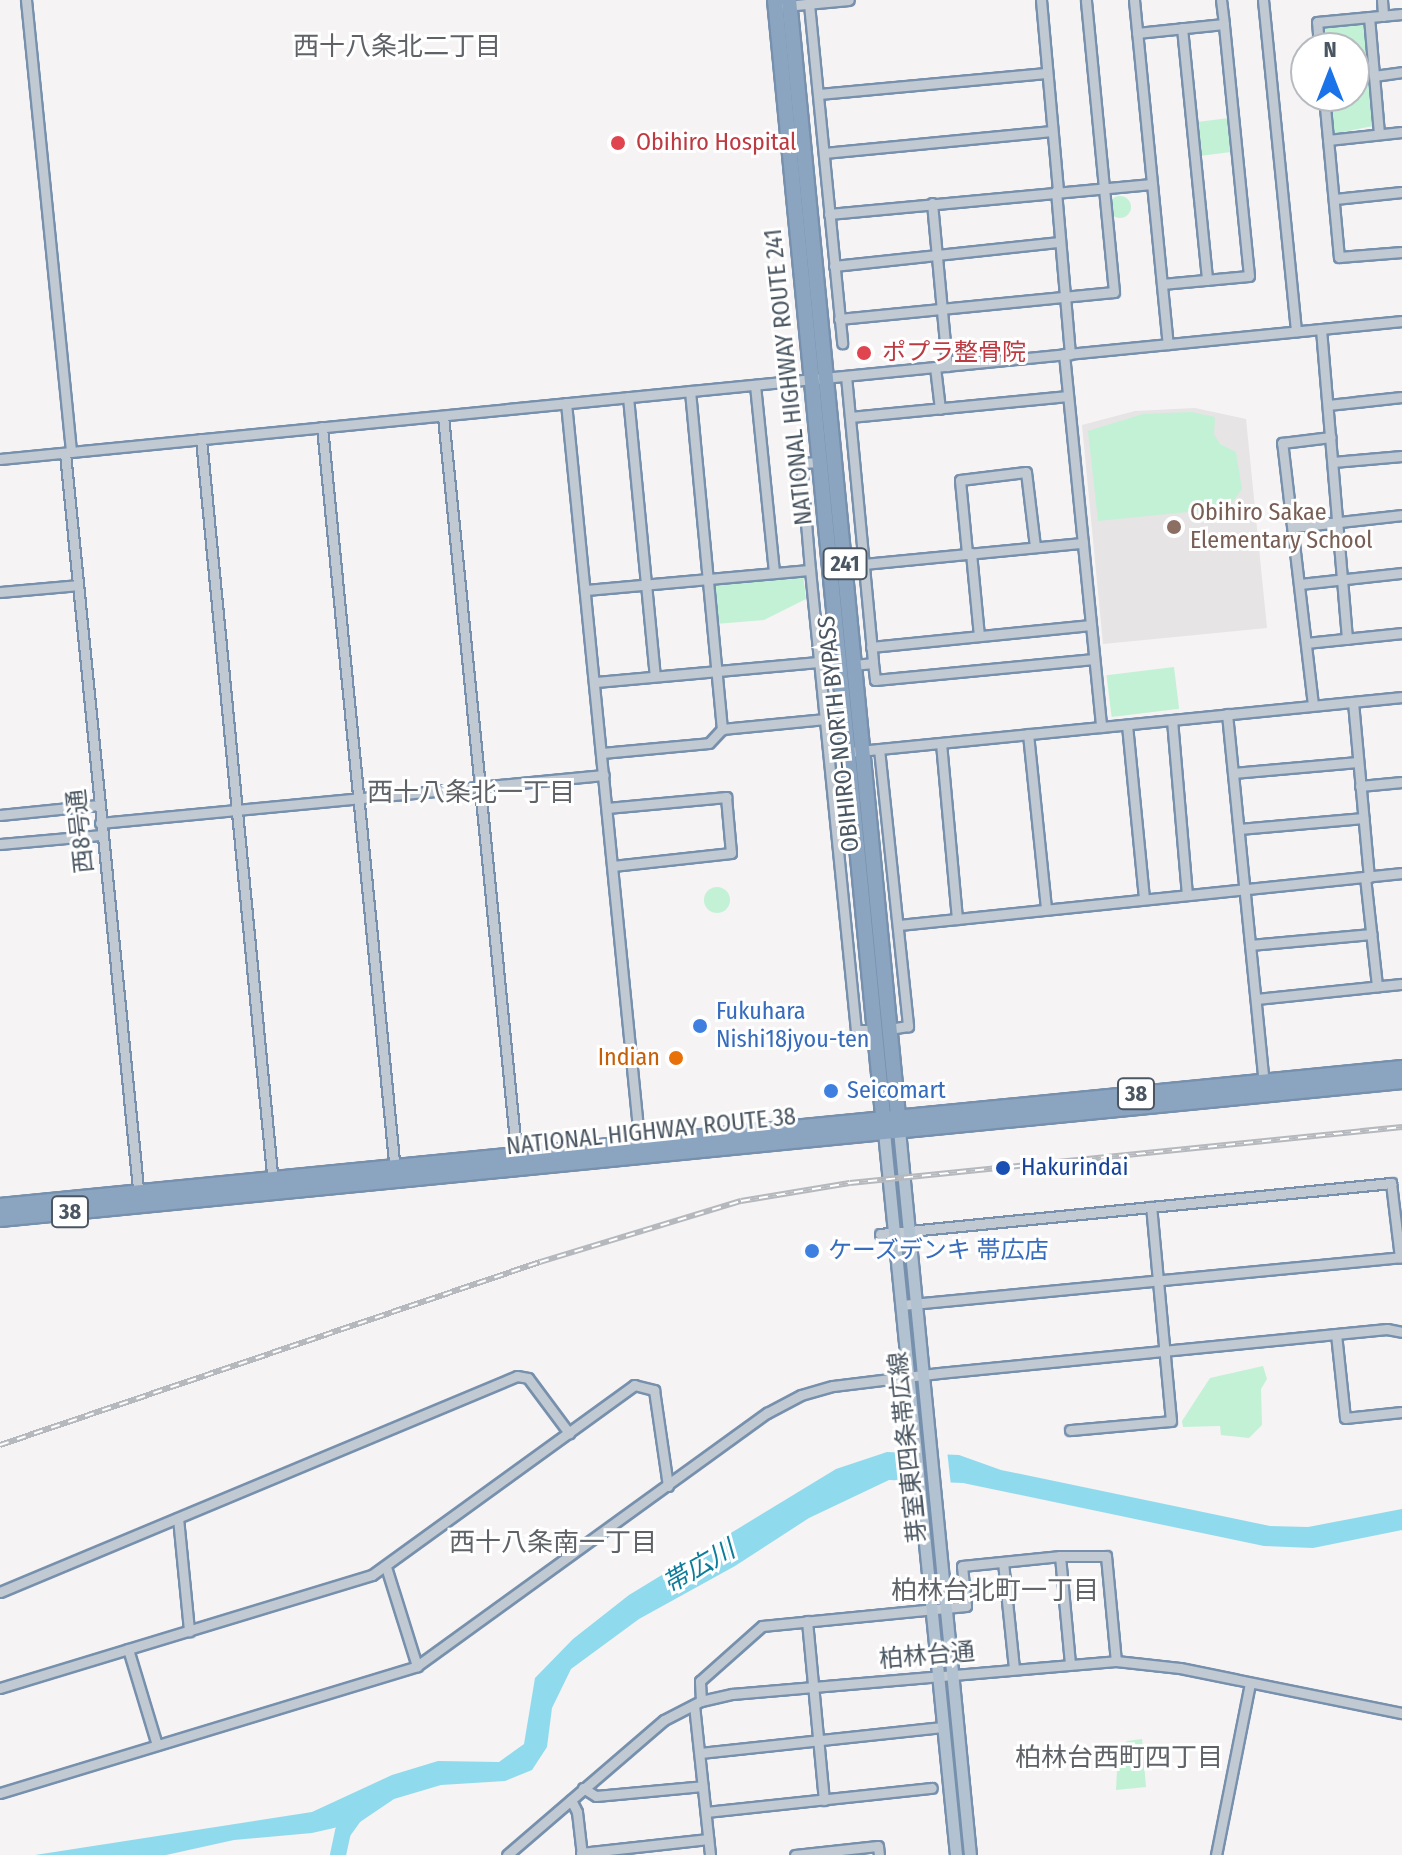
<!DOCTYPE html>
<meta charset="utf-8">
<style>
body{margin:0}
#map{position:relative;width:1402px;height:1855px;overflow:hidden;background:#f5f3f3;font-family:"Fira Sans Condensed","Noto Sans JP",sans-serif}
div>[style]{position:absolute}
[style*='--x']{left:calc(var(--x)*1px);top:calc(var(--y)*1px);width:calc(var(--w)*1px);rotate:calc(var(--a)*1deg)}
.education>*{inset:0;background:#e6e4e5}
.green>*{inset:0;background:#c3f1d5;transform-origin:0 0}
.round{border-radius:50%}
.water>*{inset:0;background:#90daee}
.pier>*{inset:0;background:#f5f3f3}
.river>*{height:16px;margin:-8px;padding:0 8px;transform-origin:8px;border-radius:8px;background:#90daee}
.roads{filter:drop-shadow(2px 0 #7690ad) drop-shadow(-2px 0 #7690ad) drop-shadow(0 2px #7690ad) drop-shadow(0 -2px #7690ad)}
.minor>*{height:9px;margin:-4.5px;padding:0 4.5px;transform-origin:4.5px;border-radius:4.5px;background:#c1cad2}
.major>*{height:11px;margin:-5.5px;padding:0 5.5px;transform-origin:5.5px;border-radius:5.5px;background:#b3c2d1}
.highway>*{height:14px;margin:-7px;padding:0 7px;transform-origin:7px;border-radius:7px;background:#8ba5c1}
.rail>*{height:6px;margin-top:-3px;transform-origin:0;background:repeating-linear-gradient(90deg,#fff 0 9px,#b5b8bd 0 18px);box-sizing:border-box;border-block:2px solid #b5b8bd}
.dots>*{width:22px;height:22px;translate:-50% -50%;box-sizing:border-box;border:4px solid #fff;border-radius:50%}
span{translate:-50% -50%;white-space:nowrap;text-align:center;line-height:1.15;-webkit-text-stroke:6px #fff;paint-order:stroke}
.shield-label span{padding:2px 6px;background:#fff;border:2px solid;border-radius:6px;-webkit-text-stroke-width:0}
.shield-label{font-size:22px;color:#4a5661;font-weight:700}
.health-label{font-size:24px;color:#be3a42}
.left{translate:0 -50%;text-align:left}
.street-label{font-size:24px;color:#4a5661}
.education-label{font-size:24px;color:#785e54}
.shop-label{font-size:24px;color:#366cbe}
.food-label{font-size:24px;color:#c56008}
.right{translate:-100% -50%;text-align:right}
.transit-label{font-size:24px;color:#164399}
.neighbourhood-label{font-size:26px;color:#5f6368}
.water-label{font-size:26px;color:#0c7c9b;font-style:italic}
.north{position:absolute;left:1290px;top:32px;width:80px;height:80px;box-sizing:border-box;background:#fff;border:2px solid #b7bbc0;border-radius:50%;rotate:0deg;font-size:22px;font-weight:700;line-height:32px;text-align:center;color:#4a5661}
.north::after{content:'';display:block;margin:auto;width:28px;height:36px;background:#1a73e8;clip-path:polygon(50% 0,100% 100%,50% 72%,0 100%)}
</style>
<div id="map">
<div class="education">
<i style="clip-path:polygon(1195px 408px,1246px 419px,1267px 628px,1103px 644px,1082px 425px,1135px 411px)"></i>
</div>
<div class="green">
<i style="clip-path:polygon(1360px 22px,1365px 27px,1373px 126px,1333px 134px,1329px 96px,1354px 96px,1354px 48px,1324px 48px,1322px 31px,1328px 24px)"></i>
<i style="left:1229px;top:118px;width:34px;height:32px;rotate:83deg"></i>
<i class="round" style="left:1109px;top:196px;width:22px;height:22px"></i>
<i style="clip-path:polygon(1192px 412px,1215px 417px,1214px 434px,1220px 444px,1236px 452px,1242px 489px,1228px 508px,1098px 521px,1088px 431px,1143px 414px)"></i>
<i style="clip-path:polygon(803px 574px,806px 599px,764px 620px,716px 624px,713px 582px)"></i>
<i style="left:1174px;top:667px;width:42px;height:68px;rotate:83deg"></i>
<i class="round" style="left:704px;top:887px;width:26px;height:26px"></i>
<i style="clip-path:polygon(1263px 1366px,1267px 1379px,1261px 1389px,1262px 1425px,1249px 1438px,1221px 1435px,1220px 1426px,1183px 1427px,1182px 1421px,1210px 1378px)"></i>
<i style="clip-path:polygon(1142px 1739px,1146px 1787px,1116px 1790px,1118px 1751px,1127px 1741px)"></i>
</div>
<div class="water">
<i style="clip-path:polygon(887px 1452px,959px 1455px,1001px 1470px,1270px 1526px,1308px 1527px,1402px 1509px,1402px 1530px,1313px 1548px,1264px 1546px,963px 1483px,889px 1480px,809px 1518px,735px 1566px,639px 1619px,571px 1669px,552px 1708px,547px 1747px,532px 1770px,505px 1781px,441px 1785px,394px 1799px,360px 1822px,312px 1833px,234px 1840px,166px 1855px,35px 1855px,312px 1812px,392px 1775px,438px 1761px,499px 1762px,524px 1744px,535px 1678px,573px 1639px,629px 1595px,836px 1469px)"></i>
</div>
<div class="pier">
<i style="clip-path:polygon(900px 1449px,947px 1450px,951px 1486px,905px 1485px)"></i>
</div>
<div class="river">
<i style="--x:338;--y:1855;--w:24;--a:-78"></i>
<i style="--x:343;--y:1832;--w:27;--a:-54"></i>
</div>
<div class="roads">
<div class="minor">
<i style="--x:26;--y:0;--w:454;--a:84.3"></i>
<i style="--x:1041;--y:0;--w:191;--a:84.9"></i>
<i style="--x:1134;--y:0;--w:346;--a:84.4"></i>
<i style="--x:1263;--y:0;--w:333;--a:84.3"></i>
<i style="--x:1382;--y:0;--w:16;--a:86"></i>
<i style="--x:809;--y:4;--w:341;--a:84.4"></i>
<i style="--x:785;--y:6;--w:64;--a:-5.4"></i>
<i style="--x:1369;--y:17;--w:117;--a:85.1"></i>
<i style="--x:1182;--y:28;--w:253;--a:84.3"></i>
<i style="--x:1137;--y:33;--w:87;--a:-5.9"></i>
<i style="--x:1224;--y:24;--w:24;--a:-97"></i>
<i style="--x:1319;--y:48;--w:26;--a:-94"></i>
<i style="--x:1317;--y:22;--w:85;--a:-5.4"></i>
<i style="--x:1374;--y:76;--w:28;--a:-8"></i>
<i style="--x:819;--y:94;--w:228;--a:-5.3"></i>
<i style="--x:1324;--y:96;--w:162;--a:84.7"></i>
<i style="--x:1339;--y:257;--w:63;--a:-4.5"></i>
<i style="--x:1328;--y:140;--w:74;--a:-6.2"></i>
<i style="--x:824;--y:153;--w:229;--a:-5.5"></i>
<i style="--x:1056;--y:191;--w:164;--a:85.1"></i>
<i style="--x:1335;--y:199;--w:67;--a:-6"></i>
<i style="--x:932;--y:203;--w:164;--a:84.7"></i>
<i style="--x:829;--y:214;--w:324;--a:-5.3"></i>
<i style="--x:834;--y:266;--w:227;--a:-6.1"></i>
<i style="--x:1162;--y:284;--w:87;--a:-5.3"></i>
<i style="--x:1249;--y:276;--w:253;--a:-95.7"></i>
<i style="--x:839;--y:319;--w:276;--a:-5.6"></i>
<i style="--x:1114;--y:292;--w:293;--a:-95.5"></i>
<i style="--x:1321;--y:329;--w:311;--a:85.2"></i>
<i style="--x:1064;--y:354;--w:375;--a:84.3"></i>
<i style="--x:935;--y:367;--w:42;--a:83.2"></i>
<i style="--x:846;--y:376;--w:288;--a:84.6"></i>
<i style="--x:873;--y:663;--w:18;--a:174"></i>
<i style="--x:755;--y:385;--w:189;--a:84.2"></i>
<i style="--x:690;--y:391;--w:340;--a:84.6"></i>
<i style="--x:628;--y:397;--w:279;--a:84.5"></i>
<i style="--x:566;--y:403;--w:749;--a:84.33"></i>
<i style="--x:1328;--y:405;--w:74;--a:-6.2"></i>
<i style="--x:443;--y:416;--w:748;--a:84.32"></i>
<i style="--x:850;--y:417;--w:219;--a:-5.5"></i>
<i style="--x:322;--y:427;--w:749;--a:84.4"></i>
<i style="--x:201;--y:439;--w:748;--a:84.48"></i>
<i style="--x:65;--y:453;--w:749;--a:84.33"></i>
<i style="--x:0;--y:459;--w:1409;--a:-5.62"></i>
<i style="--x:820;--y:462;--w:19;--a:177"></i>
<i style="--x:801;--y:463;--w:107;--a:85.2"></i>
<i style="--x:810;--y:570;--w:462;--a:84.3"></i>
<i style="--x:856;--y:1030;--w:19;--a:0"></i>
<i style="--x:1333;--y:462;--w:69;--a:-5"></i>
<i style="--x:1295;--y:527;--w:108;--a:-6.4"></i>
<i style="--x:967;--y:553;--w:73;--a:-95.5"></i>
<i style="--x:960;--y:480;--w:66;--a:-6.9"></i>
<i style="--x:1026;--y:472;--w:75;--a:83.1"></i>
<i style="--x:971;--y:553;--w:83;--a:84.5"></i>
<i style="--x:863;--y:564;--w:221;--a:-5.5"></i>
<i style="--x:1300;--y:584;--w:103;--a:-6.2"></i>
<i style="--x:585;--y:590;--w:226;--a:-5.1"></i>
<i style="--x:0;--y:592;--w:78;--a:-5.1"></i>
<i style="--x:1306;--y:643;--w:97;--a:-5.9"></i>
<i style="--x:871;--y:647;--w:221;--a:-5.7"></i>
<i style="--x:873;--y:663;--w:17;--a:83"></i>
<i style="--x:875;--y:680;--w:220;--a:-5.5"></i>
<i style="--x:595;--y:682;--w:225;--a:-5.1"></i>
<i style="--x:1353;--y:702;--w:176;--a:84.8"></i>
<i style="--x:1313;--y:705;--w:264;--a:-96.7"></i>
<i style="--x:1282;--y:443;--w:49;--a:-7"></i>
<i style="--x:1227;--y:714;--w:373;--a:84.3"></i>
<i style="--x:1172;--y:720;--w:175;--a:85.1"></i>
<i style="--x:1127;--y:725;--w:174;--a:84.4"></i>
<i style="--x:1028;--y:734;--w:176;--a:84.1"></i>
<i style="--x:941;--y:743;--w:177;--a:84.8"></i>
<i style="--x:879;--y:749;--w:279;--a:84"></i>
<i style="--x:908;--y:1026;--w:19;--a:171"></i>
<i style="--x:602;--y:753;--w:107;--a:-5.3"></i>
<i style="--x:709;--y:743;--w:19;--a:-47"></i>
<i style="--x:722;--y:729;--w:104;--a:-5.5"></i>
<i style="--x:829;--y:754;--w:576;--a:-5.68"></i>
<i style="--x:1233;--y:773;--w:125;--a:-5"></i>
<i style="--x:1360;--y:786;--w:42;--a:-5.4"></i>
<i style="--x:607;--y:808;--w:120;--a:-5.3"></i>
<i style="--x:726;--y:797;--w:56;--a:84.9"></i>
<i style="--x:731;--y:853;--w:119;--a:173.7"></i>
<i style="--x:0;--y:815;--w:99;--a:-5.8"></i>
<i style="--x:100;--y:823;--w:506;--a:-5.44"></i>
<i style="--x:1239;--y:829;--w:125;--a:-5"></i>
<i style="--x:0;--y:844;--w:101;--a:-5.1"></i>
<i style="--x:1365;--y:877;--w:110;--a:83.7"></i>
<i style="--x:899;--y:925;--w:506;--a:-5.9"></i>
<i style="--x:1250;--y:945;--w:122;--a:-5.2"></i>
<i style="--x:1256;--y:999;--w:147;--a:-5.9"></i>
<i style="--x:880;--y:1234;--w:514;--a:-5.7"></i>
<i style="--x:1391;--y:1183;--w:75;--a:83.1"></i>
<i style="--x:901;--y:1305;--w:503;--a:-5.47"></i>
<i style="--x:1336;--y:1334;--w:84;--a:83.9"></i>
<i style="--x:1345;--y:1418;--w:57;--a:-6"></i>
<i style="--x:1070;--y:1430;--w:101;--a:-5.1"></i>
<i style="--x:1171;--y:1421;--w:215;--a:-95.3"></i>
<i style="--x:178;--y:1518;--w:114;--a:84.4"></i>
<i style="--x:1060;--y:1556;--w:108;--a:84.7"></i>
<i style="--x:1003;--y:1562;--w:107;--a:84.1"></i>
<i style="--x:386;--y:1567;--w:104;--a:72.6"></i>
<i style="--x:0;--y:1592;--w:560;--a:-22.67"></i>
<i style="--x:517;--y:1376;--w:11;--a:10"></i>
<i style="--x:528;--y:1378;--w:69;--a:53.3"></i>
<i style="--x:807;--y:1621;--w:180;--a:84.6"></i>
<i style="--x:128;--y:1649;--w:100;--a:73.2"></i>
<i style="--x:0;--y:1688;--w:389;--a:-16.9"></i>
<i style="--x:372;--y:1575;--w:324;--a:-35.9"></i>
<i style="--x:634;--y:1385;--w:21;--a:14"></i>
<i style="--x:654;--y:1390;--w:97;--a:81.7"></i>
<i style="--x:701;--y:1701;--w:20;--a:-93"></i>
<i style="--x:700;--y:1681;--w:83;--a:-41.6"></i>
<i style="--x:762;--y:1626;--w:205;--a:-5.6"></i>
<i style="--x:966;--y:1606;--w:40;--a:-95.7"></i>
<i style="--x:962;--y:1566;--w:99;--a:-5.8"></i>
<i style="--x:1060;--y:1556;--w:46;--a:0"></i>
<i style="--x:1106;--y:1556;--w:105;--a:84.6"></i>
<i style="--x:694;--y:1705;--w:151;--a:83.9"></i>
<i style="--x:700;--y:1753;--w:244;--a:-6.1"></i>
<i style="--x:583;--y:1788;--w:15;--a:32"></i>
<i style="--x:596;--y:1796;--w:107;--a:-5.3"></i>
<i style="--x:0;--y:1793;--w:436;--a:-16.9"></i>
<i style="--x:417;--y:1666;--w:432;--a:-35.9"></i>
<i style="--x:767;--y:1413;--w:38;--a:-28"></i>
<i style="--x:801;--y:1395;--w:33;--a:-16"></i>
<i style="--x:833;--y:1386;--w:107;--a:-7"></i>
<i style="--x:939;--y:1373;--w:450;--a:-5.6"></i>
<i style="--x:1387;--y:1329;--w:15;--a:11"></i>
<i style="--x:571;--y:1800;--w:13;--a:63"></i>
<i style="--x:577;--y:1812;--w:43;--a:83.4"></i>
<i style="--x:706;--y:1812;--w:227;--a:-6.1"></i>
<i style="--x:581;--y:1853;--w:128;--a:-6.3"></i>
<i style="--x:507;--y:1855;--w:207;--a:-40.7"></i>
<i style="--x:664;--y:1720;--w:42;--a:-27.2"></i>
<i style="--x:701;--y:1701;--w:32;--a:-13"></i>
<i style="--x:732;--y:1694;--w:385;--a:-4.9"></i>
<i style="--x:1116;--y:1661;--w:64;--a:6.2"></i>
<i style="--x:1180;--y:1668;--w:227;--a:11.5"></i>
<i style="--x:795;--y:1855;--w:83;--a:-6.2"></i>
<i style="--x:878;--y:1846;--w:9;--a:84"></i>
<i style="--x:1216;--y:1855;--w:175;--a:-78.8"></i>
</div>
<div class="major">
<i style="--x:899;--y:1130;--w:728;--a:84.41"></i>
<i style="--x:884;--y:1132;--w:727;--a:84.31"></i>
</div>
<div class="highway">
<i style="--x:775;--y:0;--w:1131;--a:84.47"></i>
<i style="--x:789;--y:0;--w:1131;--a:84.42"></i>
<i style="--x:0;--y:1206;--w:1409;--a:-5.62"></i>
<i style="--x:0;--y:1219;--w:1409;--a:-5.62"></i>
</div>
</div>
<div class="rail">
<i style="--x:0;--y:1445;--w:570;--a:-18.72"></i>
<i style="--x:540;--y:1262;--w:210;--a:-16.9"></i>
<i style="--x:741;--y:1201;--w:110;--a:-9.4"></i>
<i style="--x:850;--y:1183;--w:555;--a:-5.79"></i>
</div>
<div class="dots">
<i style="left:618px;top:143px;background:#e0444e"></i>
<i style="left:864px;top:353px;background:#e0444e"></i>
<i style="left:1174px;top:527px;background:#8d6e63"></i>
<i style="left:700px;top:1026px;background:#3f7fe0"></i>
<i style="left:676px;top:1058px;background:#e8710a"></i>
<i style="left:831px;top:1091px;background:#3f7fe0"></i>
<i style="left:1003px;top:1168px;background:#1a4fb4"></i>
<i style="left:812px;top:1251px;background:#3f7fe0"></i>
</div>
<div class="shield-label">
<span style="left:845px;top:564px">241</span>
<span style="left:1136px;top:1094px">38</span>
<span style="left:70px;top:1212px">38</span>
</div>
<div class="health-label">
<span class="left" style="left:636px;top:143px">Obihiro Hospital</span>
<span class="left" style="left:882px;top:353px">ポプラ整骨院</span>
</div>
<div class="street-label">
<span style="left:789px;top:377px;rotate:-96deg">NATIONAL HIGHWAY ROUTE 241</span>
<span style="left:839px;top:734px;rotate:-96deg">OBIHIRO-NORTH BYPASS</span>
<span style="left:81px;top:831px;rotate:-96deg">西8号通</span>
<span style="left:651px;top:1132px;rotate:-6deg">NATIONAL HIGHWAY ROUTE 38</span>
<span style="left:908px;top:1447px;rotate:-96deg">芽室東四条帯広線</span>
<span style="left:927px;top:1656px;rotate:-5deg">柏林台通</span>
</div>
<div class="education-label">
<span class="left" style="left:1190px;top:527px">Obihiro Sakae<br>Elementary School</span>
</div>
<div class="shop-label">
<span class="left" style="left:716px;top:1026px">Fukuhara<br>Nishi18jyou-ten</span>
<span class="left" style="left:847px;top:1091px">Seicomart</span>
<span class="left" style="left:828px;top:1251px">ケーズデンキ 帯広店</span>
</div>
<div class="food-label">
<span class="right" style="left:660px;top:1058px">Indian</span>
</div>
<div class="transit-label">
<span class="left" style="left:1021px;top:1168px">Hakurindai</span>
</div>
<div class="neighbourhood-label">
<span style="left:397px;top:47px">西十八条北二丁目</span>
<span style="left:471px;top:793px">西十八条北一丁目</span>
<span style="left:553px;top:1543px">西十八条南一丁目</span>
<span style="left:995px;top:1591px">柏林台北町一丁目</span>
<span style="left:1119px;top:1758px">柏林台西町四丁目</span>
</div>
<div class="water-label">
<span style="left:699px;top:1567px;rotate:-30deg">帯広川</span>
</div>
<div class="north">N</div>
</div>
